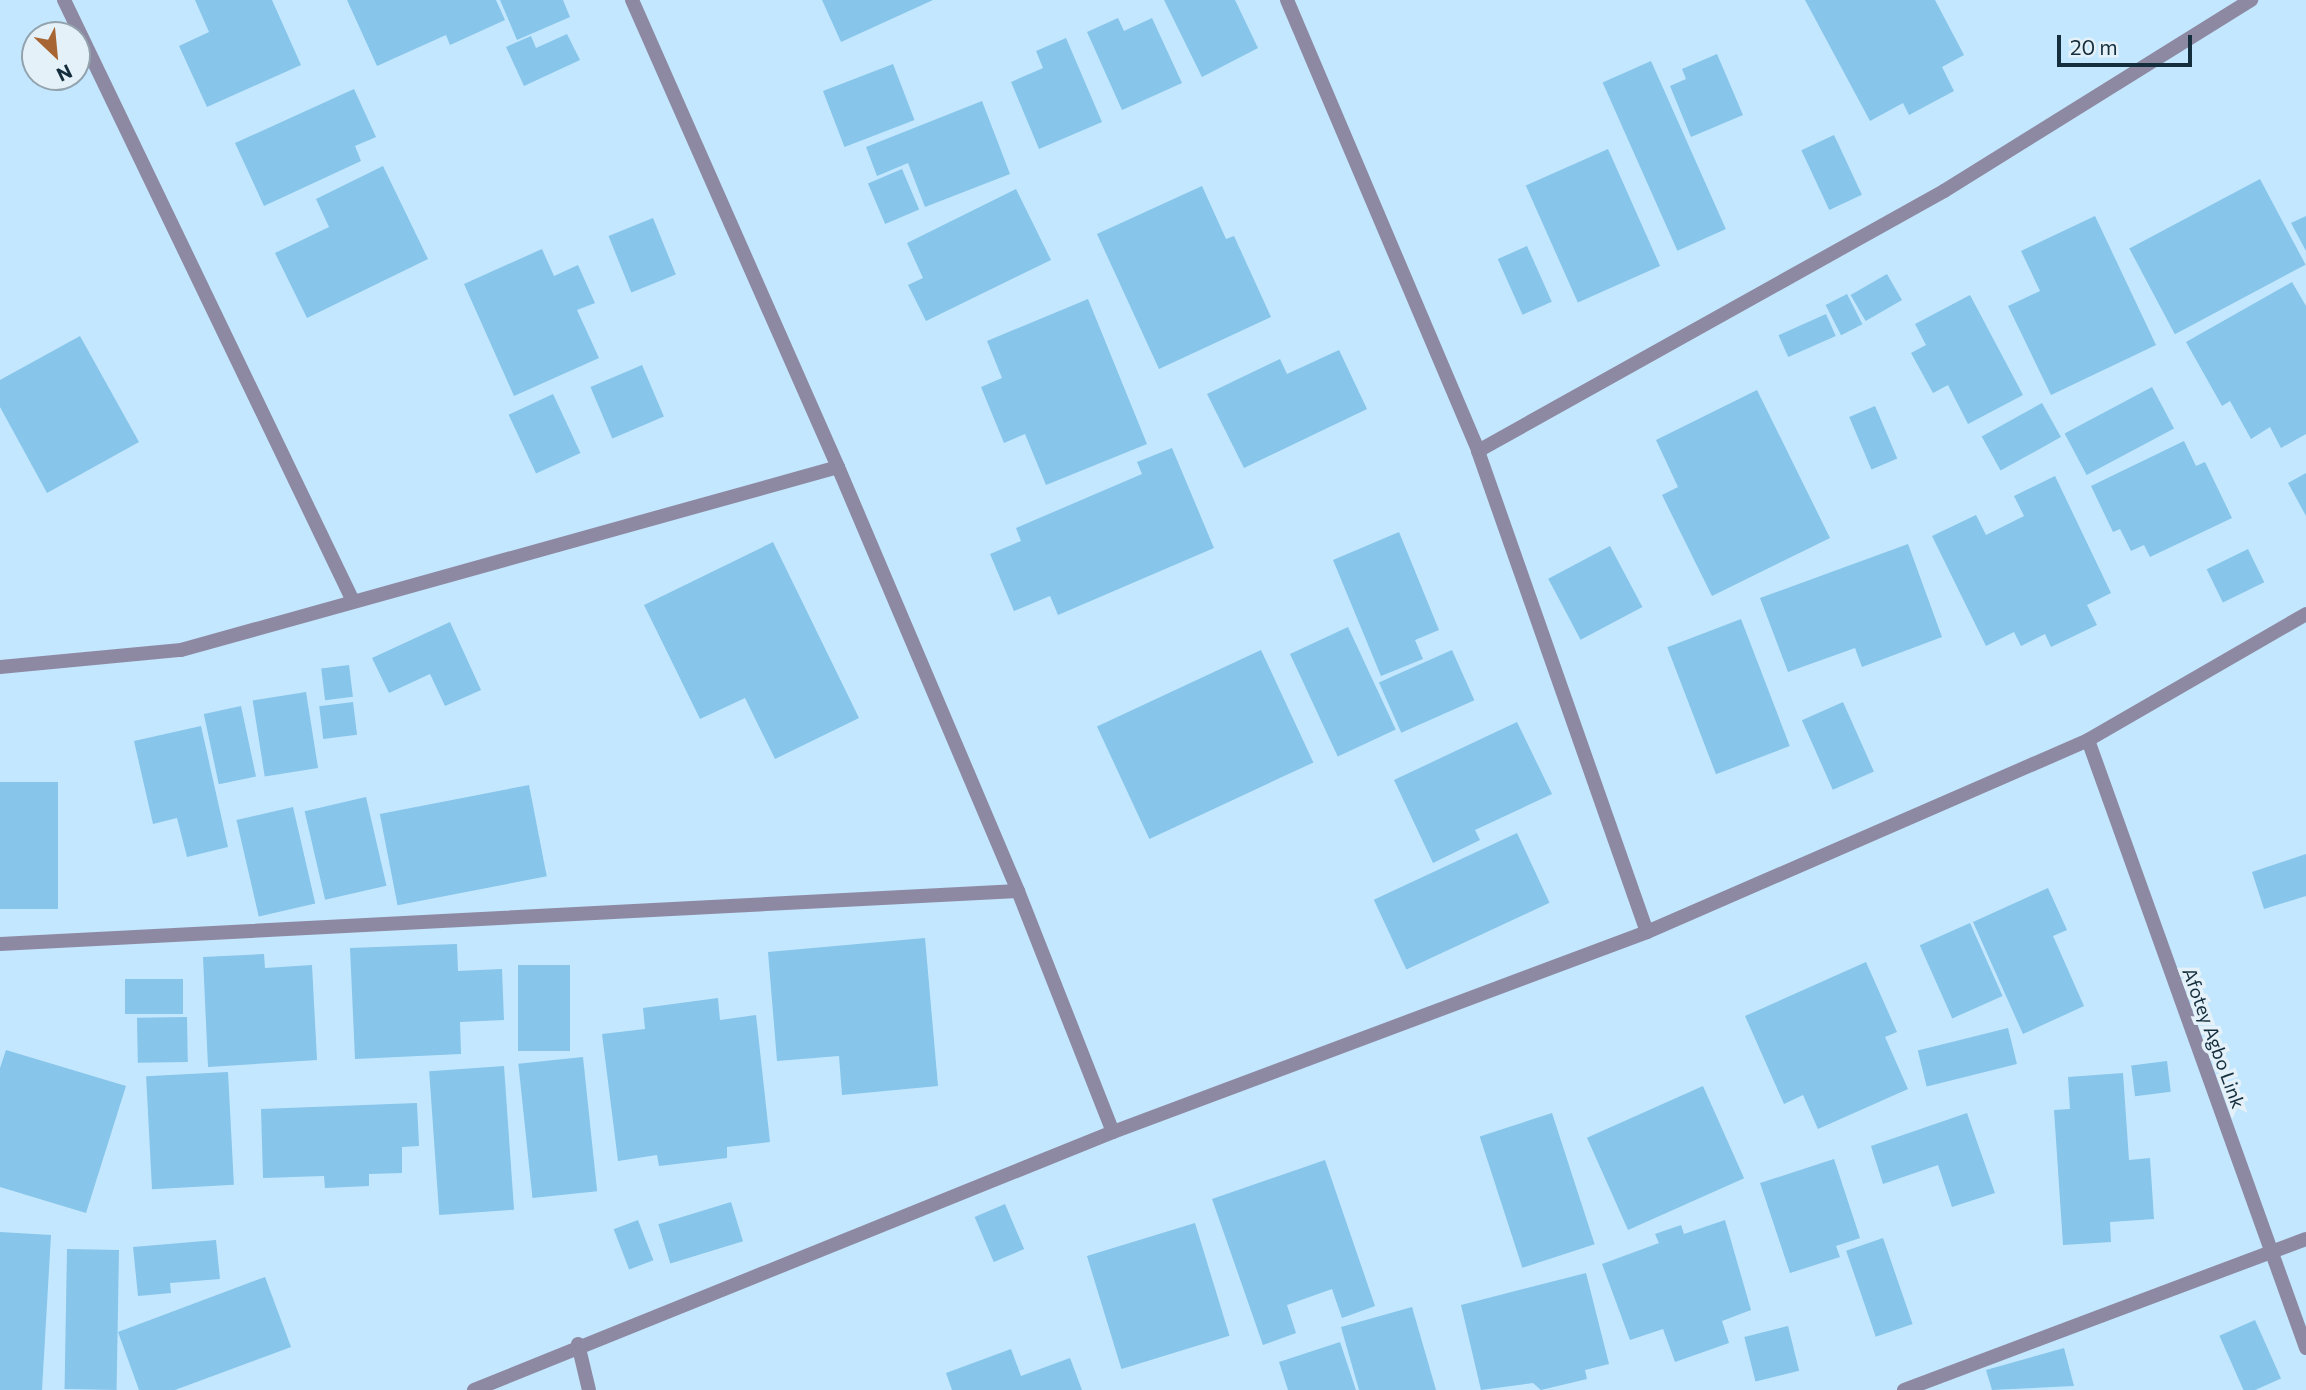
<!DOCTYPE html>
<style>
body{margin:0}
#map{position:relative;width:2306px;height:1390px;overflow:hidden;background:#c3e7fe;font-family:Commissioner,sans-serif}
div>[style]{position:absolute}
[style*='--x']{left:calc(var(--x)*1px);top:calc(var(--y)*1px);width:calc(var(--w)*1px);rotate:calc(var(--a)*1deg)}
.building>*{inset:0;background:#87c5ea;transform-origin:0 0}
.minor>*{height:14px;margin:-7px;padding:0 7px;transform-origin:7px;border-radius:7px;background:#8e89a2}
span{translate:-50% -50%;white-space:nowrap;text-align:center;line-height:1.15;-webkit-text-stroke:7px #e5f1f8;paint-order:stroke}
.street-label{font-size:19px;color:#152e3d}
.north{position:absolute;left:21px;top:21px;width:70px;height:70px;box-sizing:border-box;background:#e5f1f8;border:2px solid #92a3ad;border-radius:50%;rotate:154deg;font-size:19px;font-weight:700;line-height:28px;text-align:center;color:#152e3d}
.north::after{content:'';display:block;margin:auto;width:24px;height:32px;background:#a76533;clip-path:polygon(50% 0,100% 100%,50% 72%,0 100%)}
.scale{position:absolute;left:2057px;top:35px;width:135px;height:32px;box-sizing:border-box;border:4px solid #152e3d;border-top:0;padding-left:9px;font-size:21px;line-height:24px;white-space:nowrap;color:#152e3d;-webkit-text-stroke:5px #e5f1f8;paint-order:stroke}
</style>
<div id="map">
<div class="building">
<i style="clip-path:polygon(195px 0,272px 0,301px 65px,207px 107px,179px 46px,209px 32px)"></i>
<i style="clip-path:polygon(347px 0,496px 0,505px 20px,450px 45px,446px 35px,377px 66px)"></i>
<i style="clip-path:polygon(500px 0,563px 0,570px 17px,517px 40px)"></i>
<i style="clip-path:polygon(822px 0,933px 0,841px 42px)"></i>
<i style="clip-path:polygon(1164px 0,1235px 0,1258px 48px,1202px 77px)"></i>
<i style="clip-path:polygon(1805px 0,1935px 0,1964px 55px,1942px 67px,1954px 91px,1909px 115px,1903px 103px,1870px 121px)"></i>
<i style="clip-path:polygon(1118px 18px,1124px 31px,1152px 18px,1182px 83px,1122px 110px,1087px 32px)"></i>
<i style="clip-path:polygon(567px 34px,580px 60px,524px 86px,506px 47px,531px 36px,536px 48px)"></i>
<i style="clip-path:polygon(1066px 38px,1102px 122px,1039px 149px,1011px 82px,1043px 68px,1036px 51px)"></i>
<i style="clip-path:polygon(1717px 54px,1743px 115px,1691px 137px,1670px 86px,1686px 79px,1682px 69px)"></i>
<i style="left:1651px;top:61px;width:184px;height:53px;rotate:66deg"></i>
<i style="left:893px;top:64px;width:60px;height:75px;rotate:69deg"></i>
<i style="clip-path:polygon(354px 89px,376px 137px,355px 146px,361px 161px,264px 206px,235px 143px)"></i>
<i style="clip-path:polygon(982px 101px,1010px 174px,925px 207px,908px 163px,877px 176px,866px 147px)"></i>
<i style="left:1834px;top:135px;width:66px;height:36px;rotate:65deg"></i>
<i style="left:1608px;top:149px;width:128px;height:90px;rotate:66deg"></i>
<i style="clip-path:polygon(383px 166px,428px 259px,307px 318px,275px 253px,329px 227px,316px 199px)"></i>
<i style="left:902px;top:169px;width:44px;height:37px;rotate:67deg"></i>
<i style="left:2260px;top:179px;width:97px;height:148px;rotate:62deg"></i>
<i style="clip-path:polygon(1202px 186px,1226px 239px,1234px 236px,1271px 317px,1159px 369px,1097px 234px)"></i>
<i style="clip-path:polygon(1016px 189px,1051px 260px,926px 321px,908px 285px,923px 278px,907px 243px)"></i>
<i style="clip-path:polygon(2095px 216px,2156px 345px,2051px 395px,2008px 306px,2040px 291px,2021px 251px)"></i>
<i style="clip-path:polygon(2306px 216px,2306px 251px,2291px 223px)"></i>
<i style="left:653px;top:218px;width:61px;height:48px;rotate:68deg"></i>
<i style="left:1527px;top:246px;width:61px;height:32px;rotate:66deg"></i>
<i style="clip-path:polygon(542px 249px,554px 276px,578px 265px,595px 303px,577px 310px,599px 358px,514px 396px,464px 284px)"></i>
<i style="left:1887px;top:274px;width:30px;height:42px;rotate:60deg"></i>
<i style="clip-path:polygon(2292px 282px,2306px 306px,2306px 434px,2281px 448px,2270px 427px,2251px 439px,2230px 401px,2222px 406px,2186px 342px)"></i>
<i style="left:1847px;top:294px;width:34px;height:24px;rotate:63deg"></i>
<i style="clip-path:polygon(1970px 295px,2023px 395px,1968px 424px,1948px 385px,1933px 393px,1911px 353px,1926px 345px,1915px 324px)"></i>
<i style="clip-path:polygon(1088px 299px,1147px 444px,1046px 485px,1025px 434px,1004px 443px,981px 387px,1002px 378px,987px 341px)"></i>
<i style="left:1826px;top:314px;width:24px;height:52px;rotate:66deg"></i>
<i style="clip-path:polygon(80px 336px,139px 442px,47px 493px,0 407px,0 380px)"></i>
<i style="clip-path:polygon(1339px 350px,1367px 409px,1244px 468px,1207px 394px,1280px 359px,1287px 374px)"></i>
<i style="left:642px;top:365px;width:56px;height:56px;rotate:67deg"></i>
<i style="left:2152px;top:387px;width:47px;height:99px;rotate:62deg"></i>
<i style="clip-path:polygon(1757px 390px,1830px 538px,1712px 596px,1662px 495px,1678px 487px,1656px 440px)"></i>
<i style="left:553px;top:394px;width:65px;height:49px;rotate:65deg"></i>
<i style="left:2042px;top:403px;width:39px;height:69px;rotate:61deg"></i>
<i style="left:1875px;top:406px;width:57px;height:28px;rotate:67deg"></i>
<i style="clip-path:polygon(2184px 441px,2196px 466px,2205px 462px,2232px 518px,2150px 557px,2144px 545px,2131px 551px,2120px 529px,2113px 532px,2091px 486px)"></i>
<i style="clip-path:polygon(1172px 448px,1214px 548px,1058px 615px,1050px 596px,1014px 611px,990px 554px,1021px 541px,1016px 528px,1142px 474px,1137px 462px)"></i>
<i style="clip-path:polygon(2306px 473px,2306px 516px,2288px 483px)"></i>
<i style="clip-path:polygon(2055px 476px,2111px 593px,2087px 605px,2097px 625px,2051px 647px,2045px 634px,2021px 646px,2014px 632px,1986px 646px,1932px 536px,1976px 515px,1986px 535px,2024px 516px,2014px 496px)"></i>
<i style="clip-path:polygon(1399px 532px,1439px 630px,1415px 640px,1423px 659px,1381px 676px,1333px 560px)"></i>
<i style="clip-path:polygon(773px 542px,859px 718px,775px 759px,745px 698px,700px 719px,644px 605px)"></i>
<i style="clip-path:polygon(1908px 544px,1942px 637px,1862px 667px,1855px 648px,1788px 672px,1760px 598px)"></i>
<i style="left:1610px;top:546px;width:69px;height:70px;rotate:62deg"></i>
<i style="left:2248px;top:549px;width:37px;height:46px;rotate:64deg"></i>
<i style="left:1741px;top:619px;width:136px;height:79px;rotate:69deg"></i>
<i style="clip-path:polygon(450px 622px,481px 690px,445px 706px,430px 674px,389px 693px,372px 658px)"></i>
<i style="left:1348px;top:627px;width:113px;height:64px;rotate:65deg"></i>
<i style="left:1261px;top:650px;width:124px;height:181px;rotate:65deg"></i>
<i style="left:1452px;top:650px;width:55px;height:80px;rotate:66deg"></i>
<i style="left:349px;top:665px;width:32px;height:28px;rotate:83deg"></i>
<i style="left:306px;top:692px;width:77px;height:54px;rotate:81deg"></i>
<i style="left:353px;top:702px;width:33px;height:34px;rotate:83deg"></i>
<i style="left:1843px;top:702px;width:76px;height:45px;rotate:66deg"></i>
<i style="left:241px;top:706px;width:72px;height:38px;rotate:78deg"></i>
<i style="clip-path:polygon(1517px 722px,1552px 794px,1475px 830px,1480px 840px,1433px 863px,1394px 780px)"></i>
<i style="clip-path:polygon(201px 726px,228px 847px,187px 857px,177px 818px,153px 824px,134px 741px)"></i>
<i style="left:0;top:782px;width:58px;height:127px"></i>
<i style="left:529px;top:785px;width:93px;height:152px;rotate:79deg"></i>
<i style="left:366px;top:797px;width:91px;height:63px;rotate:77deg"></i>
<i style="left:293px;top:807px;width:99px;height:58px;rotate:77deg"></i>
<i style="left:1517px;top:833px;width:77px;height:158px;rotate:65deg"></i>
<i style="clip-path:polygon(2306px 854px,2306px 896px,2264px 909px,2252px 872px)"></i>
<i style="clip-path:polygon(2048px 888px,2067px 930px,2053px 936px,2084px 1006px,2023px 1034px,1973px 922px)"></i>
<i style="left:1970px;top:923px;width:80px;height:55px;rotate:66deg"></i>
<i style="clip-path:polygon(925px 938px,938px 1086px,842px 1095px,839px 1056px,777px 1061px,768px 952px)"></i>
<i style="clip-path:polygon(457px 944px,458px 971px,502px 969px,504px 1020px,460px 1022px,461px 1054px,355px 1059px,350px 948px)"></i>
<i style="clip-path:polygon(264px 954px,265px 968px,312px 965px,317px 1060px,208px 1067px,203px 957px)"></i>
<i style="clip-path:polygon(1866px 962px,1897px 1032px,1885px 1037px,1908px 1089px,1818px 1129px,1803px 1095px,1784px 1104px,1745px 1016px)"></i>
<i style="left:570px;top:965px;width:86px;height:52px;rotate:90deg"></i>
<i style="left:125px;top:979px;width:58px;height:35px"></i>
<i style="clip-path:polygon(718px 998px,720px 1020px,756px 1015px,770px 1142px,727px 1147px,727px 1158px,659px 1166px,657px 1155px,618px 1161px,602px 1034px,645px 1029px,643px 1008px)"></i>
<i style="left:187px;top:1017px;width:45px;height:50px;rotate:89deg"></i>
<i style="left:2008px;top:1028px;width:37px;height:93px;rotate:76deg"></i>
<i style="clip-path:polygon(6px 1050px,126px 1086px,86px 1213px,0 1187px,0 1068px)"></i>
<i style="left:583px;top:1057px;width:135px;height:65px;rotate:84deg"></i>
<i style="left:2167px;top:1061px;width:31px;height:36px;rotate:83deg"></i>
<i style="left:504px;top:1066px;width:144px;height:75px;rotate:86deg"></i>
<i style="left:228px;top:1072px;width:113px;height:82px;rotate:87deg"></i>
<i style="clip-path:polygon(2123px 1073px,2129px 1160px,2150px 1158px,2154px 1219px,2110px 1222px,2111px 1242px,2063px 1245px,2054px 1110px,2070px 1109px,2068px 1077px)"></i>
<i style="left:1703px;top:1086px;width:101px;height:127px;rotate:66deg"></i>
<i style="clip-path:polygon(417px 1103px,419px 1146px,402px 1147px,402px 1173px,369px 1174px,369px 1186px,325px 1188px,324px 1176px,263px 1178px,261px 1109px)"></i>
<i style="left:1552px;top:1113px;width:138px;height:76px;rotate:72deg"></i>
<i style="clip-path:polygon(1967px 1113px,1995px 1193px,1952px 1207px,1938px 1165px,1883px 1184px,1871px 1146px)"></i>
<i style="clip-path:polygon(1834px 1159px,1860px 1238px,1836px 1246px,1840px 1257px,1790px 1273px,1760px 1183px)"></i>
<i style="clip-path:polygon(1325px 1160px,1375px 1306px,1342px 1318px,1332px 1289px,1287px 1305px,1296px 1333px,1263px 1345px,1212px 1199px)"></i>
<i style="left:731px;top:1202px;width:41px;height:76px;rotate:73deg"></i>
<i style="left:1005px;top:1204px;width:49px;height:33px;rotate:67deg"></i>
<i style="left:638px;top:1220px;width:43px;height:26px;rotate:69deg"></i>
<i style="clip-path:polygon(1725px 1220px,1751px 1310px,1722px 1321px,1729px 1343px,1675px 1362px,1663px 1329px,1630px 1340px,1602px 1264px,1659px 1243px,1655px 1234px,1681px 1225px,1684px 1234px)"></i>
<i style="left:1195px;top:1223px;width:118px;height:113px;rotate:73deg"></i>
<i style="clip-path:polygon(0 1232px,51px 1235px,42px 1390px,0 1390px)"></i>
<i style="left:1883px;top:1238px;width:91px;height:39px;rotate:71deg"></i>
<i style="clip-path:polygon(216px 1240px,220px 1279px,170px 1283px,171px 1293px,138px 1296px,133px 1247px)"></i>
<i style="left:67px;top:1249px;width:52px;height:140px;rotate:1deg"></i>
<i style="clip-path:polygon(1586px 1273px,1609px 1364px,1585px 1370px,1587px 1379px,1541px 1390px,1533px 1383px,1481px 1390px,1461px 1305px)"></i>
<i style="clip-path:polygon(265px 1277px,291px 1347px,175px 1390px,139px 1390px,118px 1332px)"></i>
<i style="clip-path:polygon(1412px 1307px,1436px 1390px,1359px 1390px,1341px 1327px)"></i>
<i style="left:2255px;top:1320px;width:64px;height:39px;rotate:66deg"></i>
<i style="left:1788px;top:1326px;width:46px;height:45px;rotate:76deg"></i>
<i style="clip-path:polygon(1340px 1342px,1356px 1390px,1288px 1390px,1279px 1362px)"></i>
<i style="clip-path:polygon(2064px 1348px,2074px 1386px,1992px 1390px,1986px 1370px)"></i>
<i style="clip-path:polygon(1011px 1349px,1021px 1376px,1070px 1358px,1082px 1390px,952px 1390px,946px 1373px)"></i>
</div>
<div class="minor">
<i style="--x:64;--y:0;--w:667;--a:64.32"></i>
<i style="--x:632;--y:0;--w:510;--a:66.2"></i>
<i style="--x:838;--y:467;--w:461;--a:67"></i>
<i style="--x:1018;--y:891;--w:259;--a:68.5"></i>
<i style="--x:1287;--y:0;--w:490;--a:67"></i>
<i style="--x:1478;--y:451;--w:510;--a:70.64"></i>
<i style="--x:1478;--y:451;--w:534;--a:-29.16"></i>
<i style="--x:1944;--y:191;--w:362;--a:-31.9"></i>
<i style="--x:0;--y:667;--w:182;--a:-5.4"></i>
<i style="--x:181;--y:650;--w:682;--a:-15.56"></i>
<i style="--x:2088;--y:740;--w:646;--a:70.27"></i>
<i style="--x:0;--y:944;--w:1019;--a:-2.98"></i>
<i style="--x:578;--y:1344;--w:47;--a:76.6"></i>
<i style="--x:474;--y:1390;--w:689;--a:-21.99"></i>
<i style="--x:1113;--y:1132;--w:570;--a:-20.53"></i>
<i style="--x:1647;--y:932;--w:481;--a:-23.5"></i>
<i style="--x:2088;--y:740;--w:252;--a:-30"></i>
<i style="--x:1904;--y:1390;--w:429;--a:-20.6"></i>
</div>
<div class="street-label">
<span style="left:2214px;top:1038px;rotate:70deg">Afotey Agbo Link</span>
</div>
<div class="north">N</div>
<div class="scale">20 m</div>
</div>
